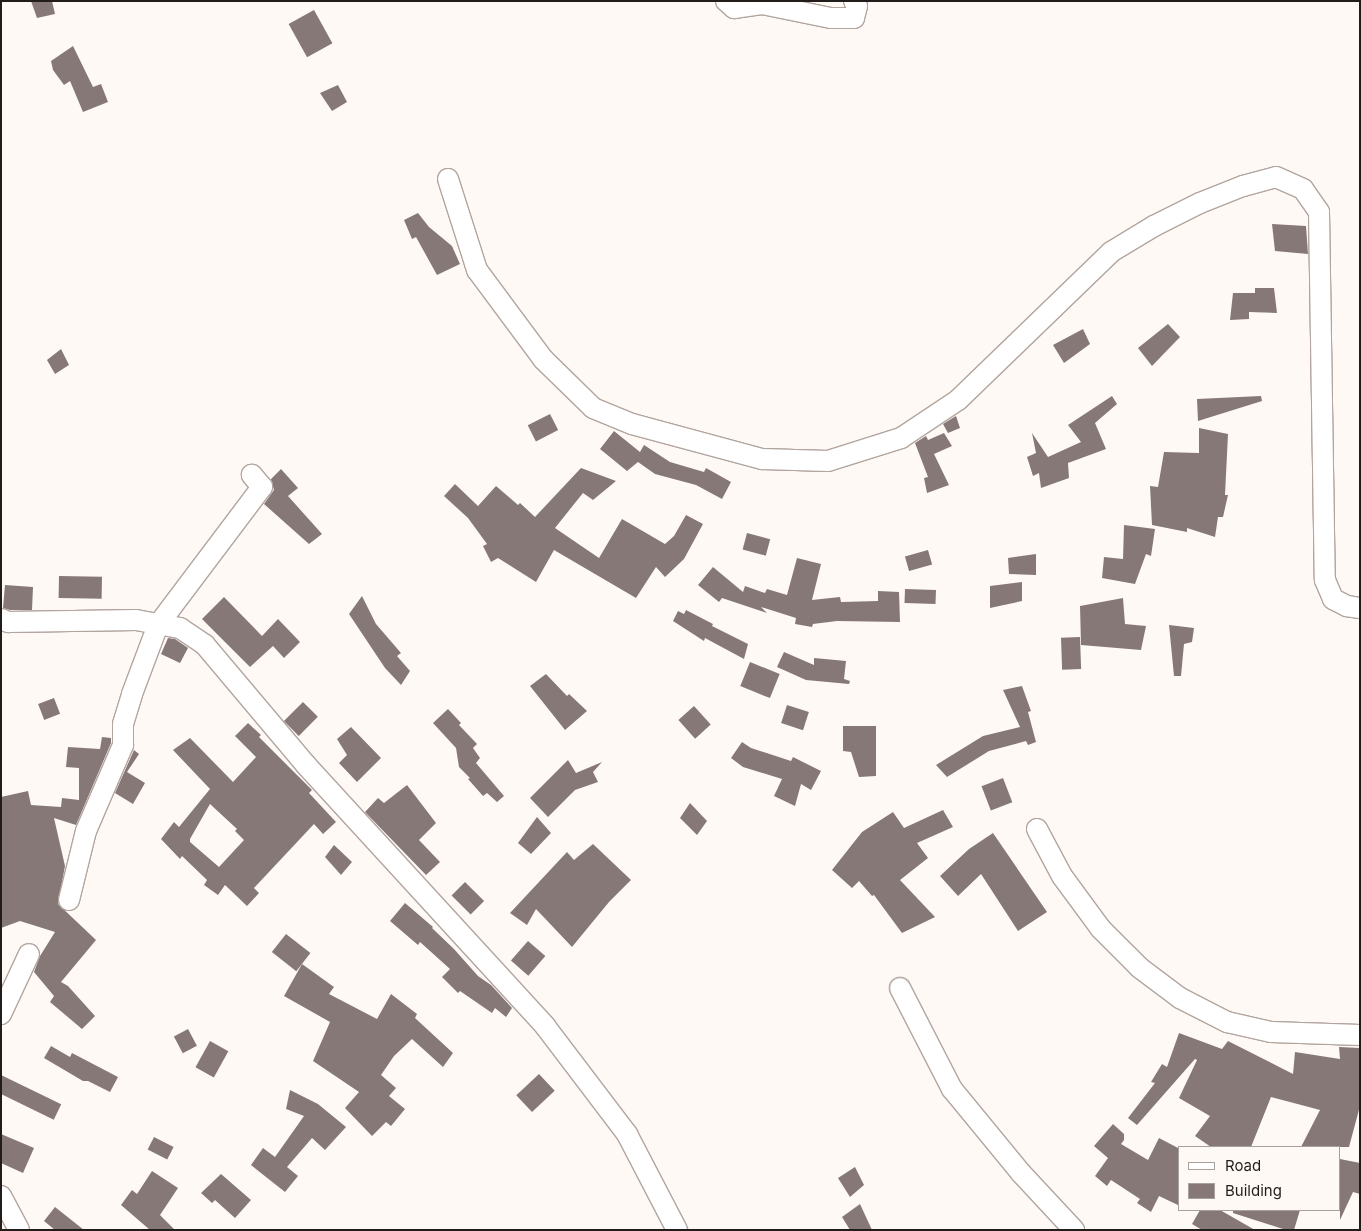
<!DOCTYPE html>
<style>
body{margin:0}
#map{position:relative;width:1361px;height:1231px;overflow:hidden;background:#fff9f6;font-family:Inter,sans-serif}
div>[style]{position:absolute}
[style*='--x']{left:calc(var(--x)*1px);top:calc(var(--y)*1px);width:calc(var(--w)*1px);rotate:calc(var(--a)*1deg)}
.building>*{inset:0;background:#877878;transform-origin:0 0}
.roads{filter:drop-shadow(1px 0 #b2a59e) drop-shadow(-1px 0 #b2a59e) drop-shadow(0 1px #b2a59e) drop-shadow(0 -1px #b2a59e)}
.street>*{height:20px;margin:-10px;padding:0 10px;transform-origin:10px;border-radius:10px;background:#fff}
span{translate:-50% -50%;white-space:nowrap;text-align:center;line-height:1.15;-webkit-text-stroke:4.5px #fff9f6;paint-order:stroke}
.frame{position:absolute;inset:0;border:2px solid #221d1a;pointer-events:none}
.legend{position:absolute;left:1178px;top:1146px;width:162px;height:65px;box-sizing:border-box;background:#fff9f6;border:1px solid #a7a19e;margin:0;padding:6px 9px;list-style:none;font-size:15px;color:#221d1a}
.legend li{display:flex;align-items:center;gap:10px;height:25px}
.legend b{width:25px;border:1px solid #a7a19e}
</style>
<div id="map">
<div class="building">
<i style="clip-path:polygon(31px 1px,52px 1px,55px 14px,37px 18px)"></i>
<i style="left:314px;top:10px;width:38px;height:29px;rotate:61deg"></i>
<i style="clip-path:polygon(73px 46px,93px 87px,101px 84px,108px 102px,83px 112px,70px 81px,64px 85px,53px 70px,51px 61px)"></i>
<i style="clip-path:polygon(338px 85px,347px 102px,332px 111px,320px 93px)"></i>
<i style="clip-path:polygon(418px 213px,429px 227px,452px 246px,460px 264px,437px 275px,416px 237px,412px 239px,404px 220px)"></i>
<i style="clip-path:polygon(1272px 224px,1306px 226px,1308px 254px,1275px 251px)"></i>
<i style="clip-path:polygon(1255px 288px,1274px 288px,1277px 313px,1249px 312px,1249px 319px,1230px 320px,1233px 293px,1255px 293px)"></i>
<i style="clip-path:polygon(1168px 324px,1180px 337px,1152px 366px,1138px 348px)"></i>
<i style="clip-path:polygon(1083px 329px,1090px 344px,1064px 363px,1053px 345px)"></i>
<i style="clip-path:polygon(61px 349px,69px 365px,55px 374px,47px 360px)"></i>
<i style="clip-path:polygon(1112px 396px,1117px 404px,1095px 423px,1106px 449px,1068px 463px,1069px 478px,1041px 488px,1039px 473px,1033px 476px,1027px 457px,1036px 453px,1032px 433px,1048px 457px,1081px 442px,1068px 425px)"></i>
<i style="clip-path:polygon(1261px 396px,1262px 401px,1198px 421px,1197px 399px)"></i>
<i style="left:550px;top:414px;width:18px;height:25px;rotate:63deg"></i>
<i style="clip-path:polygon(956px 416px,960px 428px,948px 433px,943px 424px)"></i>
<i style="clip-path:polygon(1199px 428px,1228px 434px,1225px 495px,1228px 495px,1223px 517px,1218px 517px,1215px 537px,1187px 528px,1187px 532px,1152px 525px,1150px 486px,1158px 487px,1164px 452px,1199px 453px)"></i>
<i style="clip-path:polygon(614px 431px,640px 452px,644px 445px,670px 462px,704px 472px,706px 468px,731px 482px,722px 499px,696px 485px,655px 474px,638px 462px,627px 471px,600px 449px)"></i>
<i style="clip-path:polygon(944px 433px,952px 446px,934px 454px,949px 485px,927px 493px,924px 478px,928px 477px,915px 443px,926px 436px,928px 440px)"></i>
<i style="clip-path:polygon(581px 468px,616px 481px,593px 500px,583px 493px,555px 528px,599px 558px,622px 519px,665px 544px,674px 536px,686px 515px,703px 524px,684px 559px,665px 577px,656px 567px,636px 598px,554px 550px,536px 582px,498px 558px,491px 562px,483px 546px,487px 544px,468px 518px,444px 496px,455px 484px,478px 506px,496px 486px,518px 505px,520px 503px,535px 517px)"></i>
<i style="clip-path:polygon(281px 469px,298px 488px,288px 496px,322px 534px,309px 544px,264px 504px,274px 490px,271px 479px)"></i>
<i style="clip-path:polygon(1124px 525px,1155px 529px,1151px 556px,1146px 554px,1135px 584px,1102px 578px,1104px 557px,1123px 559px)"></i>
<i style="left:747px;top:533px;width:24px;height:17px;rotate:15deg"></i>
<i style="left:928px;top:550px;width:15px;height:24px;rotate:74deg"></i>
<i style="clip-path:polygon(1036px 554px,1036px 575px,1009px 574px,1008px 558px)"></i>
<i style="clip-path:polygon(797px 558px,821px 564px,812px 600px,840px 597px,841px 602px,878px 601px,878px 591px,899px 592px,900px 622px,837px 621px,813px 624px,812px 627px,795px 624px,796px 618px,761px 607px,767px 613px,722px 598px,719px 602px,698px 585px,713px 567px,743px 592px,745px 586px,765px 593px,767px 589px,787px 595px)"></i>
<i style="left:59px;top:576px;width:43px;height:22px;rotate:1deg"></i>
<i style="clip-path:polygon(1022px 582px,1022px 601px,990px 608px,990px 586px)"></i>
<i style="clip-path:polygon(5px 585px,33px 587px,32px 610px,10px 610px,3px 608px)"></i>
<i style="left:905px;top:589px;width:31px;height:14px;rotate:2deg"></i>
<i style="clip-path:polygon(362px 596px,376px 624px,401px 653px,397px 656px,410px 671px,401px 685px,385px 668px,349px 614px)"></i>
<i style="clip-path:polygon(224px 597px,262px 636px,278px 619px,300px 642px,284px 658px,273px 646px,250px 667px,202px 619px)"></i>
<i style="clip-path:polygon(1123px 598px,1125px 624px,1146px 626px,1141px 650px,1081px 645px,1080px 606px)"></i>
<i style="clip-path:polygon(686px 610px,713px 624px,712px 626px,748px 644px,744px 659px,705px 638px,704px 641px,673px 621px,678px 611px,684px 614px)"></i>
<i style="clip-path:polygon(1169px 625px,1194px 628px,1192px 642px,1184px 644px,1181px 676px,1174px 676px)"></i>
<i style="left:1080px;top:637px;width:32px;height:19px;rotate:88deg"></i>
<i style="clip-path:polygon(168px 638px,175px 639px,188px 648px,180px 663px,161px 654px)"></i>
<i style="clip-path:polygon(784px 652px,814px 665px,814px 658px,846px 661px,844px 679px,850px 681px,849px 684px,806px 680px,777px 667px)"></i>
<i style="left:750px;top:662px;width:32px;height:26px;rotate:22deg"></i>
<i style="clip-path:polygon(546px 674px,567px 696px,569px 694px,587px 711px,565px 730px,530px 686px)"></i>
<i style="clip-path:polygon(1022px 686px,1031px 711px,1028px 712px,1036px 742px,1028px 745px,1026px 741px,989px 751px,947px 777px,936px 765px,983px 736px,1020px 727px,1003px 690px)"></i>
<i style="left:54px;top:698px;width:17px;height:17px;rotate:69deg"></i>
<i style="left:303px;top:702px;width:21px;height:27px;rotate:45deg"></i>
<i style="left:787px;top:705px;width:23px;height:19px;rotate:18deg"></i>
<i style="left:694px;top:706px;width:25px;height:21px;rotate:48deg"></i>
<i style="clip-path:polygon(448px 709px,461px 723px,459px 725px,477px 744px,473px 748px,480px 758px,476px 763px,504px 796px,497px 802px,487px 793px,483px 796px,468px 779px,470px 778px,459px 767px,456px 748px,433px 723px)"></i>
<i style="clip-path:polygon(evenodd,248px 723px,261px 735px,259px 737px,312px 790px,309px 793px,336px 822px,323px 834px,314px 824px,254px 888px,259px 893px,247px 906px,225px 885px,218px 895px,204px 885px,207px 880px,182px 856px,180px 859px,161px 839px,174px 822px,179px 827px,210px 789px,173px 750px,190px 738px,233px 782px,256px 757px,235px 736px,248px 723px,210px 804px,237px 829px,235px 831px,244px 840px,219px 867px,190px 842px,190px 839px,210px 804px)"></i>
<i style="clip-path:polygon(843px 726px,876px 726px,876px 776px,859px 777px,851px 752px,843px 751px)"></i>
<i style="clip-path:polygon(351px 727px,381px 758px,357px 782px,339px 763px,347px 755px,337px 739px)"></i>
<i style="clip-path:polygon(102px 737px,111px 738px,111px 743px,76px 825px,54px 818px,65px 866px,58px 904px,96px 940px,61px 982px,68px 986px,95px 1016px,82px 1029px,50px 1002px,54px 996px,34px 972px,40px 956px,55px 932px,20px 921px,1px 928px,1px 797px,28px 791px,31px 805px,61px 807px,62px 798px,79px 800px,79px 768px,66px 767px,68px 747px,100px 749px)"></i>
<i style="clip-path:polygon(742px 742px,751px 748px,791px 761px,793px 757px,821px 771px,811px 790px,801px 784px,795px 806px,774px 796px,782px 779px,743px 767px,731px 758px)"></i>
<i style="clip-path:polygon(134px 750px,139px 754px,127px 772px,145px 783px,133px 804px,115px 793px)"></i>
<i style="clip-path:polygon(568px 760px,576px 773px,602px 762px,593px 772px,598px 782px,575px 790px,548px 817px,530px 798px)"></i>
<i style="left:1003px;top:778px;width:26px;height:23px;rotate:69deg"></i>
<i style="clip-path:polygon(407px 785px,436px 823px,419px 840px,440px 862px,426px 875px,365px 812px,378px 798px,384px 803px)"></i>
<i style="clip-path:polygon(690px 803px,707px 821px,697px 835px,680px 818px)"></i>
<i style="clip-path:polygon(943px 810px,953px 827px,917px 843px,928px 858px,900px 880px,935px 917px,902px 933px,874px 895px,872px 896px,859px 881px,852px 888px,832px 870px,862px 832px,893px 812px,904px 828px)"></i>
<i style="clip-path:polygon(537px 817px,551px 833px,531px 854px,518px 843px)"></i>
<i style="clip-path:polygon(993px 833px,1047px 912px,1018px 931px,981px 874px,958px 896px,940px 876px,969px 849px)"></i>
<i style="clip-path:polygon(593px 844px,631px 880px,609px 902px,572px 947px,536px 909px,527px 925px,510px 913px,567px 852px,574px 860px)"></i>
<i style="clip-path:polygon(334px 845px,352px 862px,341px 875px,325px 857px)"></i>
<i style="left:465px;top:882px;width:27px;height:19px;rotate:45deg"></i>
<i style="clip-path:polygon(405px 903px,433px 927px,432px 928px,454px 949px,478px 976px,491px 985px,512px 1008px,506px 1017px,495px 1008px,492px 1013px,460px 991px,458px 993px,442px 977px,450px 969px,420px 942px,418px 945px,390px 921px)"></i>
<i style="left:286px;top:934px;width:31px;height:23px;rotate:38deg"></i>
<i style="left:528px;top:941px;width:23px;height:26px;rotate:41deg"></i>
<i style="clip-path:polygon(302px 964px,334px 987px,329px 994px,377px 1019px,391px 994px,417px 1014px,415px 1018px,453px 1053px,443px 1067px,412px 1039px,394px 1056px,381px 1075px,396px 1088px,389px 1096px,405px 1109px,391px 1126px,386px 1122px,372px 1136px,345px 1108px,359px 1092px,313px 1061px,330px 1022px,284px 996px)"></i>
<i style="left:188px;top:1029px;width:19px;height:16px;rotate:62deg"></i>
<i style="clip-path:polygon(1179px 1033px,1222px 1049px,1228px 1041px,1293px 1074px,1295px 1052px,1340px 1059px,1339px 1047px,1360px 1048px,1360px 1106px,1349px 1147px,1301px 1147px,1320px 1110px,1271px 1097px,1251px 1147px,1211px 1147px,1195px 1136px,1210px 1116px,1179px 1098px,1197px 1060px,1195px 1059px,1137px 1125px,1128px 1118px,1155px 1083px,1151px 1082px,1162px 1064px,1167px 1067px)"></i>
<i style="left:210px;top:1041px;width:21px;height:30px;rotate:29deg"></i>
<i style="clip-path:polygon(51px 1046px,70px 1057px,72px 1053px,118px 1077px,110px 1092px,88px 1081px,83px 1081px,44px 1058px)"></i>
<i style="left:539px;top:1074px;width:23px;height:31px;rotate:47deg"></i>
<i style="left:1px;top:1075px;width:67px;height:17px;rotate:26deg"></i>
<i style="clip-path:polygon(290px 1090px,318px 1104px,346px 1127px,325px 1150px,312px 1138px,287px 1167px,298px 1176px,285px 1192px,251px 1165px,263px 1148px,275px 1157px,304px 1116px,286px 1109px)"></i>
<i style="clip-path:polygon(1113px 1124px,1124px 1134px,1124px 1140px,1121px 1144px,1148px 1160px,1159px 1138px,1180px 1149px,1180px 1206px,1159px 1196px,1151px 1212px,1137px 1203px,1140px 1199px,1111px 1180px,1107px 1186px,1095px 1176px,1108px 1158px,1094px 1146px)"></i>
<i style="clip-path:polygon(1px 1134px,34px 1148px,23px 1173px,1px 1163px)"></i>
<i style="left:154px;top:1137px;width:22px;height:14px;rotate:27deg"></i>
<i style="clip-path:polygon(1340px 1159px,1360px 1163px,1360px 1194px,1353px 1192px,1340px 1220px)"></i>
<i style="clip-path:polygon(855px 1167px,864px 1185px,850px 1197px,838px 1178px)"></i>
<i style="clip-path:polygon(152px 1171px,178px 1188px,160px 1215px,175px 1230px,150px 1230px,121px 1205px,132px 1190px,137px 1194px)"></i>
<i style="clip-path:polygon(221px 1174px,251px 1200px,235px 1218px,215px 1200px,212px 1203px,201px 1193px)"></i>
<i style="clip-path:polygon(860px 1204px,872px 1230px,850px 1230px,842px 1217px)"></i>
<i style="clip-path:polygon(55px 1207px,84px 1230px,55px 1230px,44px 1221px)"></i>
<i style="clip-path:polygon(1200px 1210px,1220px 1210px,1255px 1230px,1202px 1230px,1192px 1224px)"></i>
<i style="clip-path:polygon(1233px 1210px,1300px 1210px,1294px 1230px,1286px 1230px,1233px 1213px)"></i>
</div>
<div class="roads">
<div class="street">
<i style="--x:726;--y:1;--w:11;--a:41"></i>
<i style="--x:734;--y:8;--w:28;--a:-8"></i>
<i style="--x:762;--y:4;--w:70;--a:11.5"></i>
<i style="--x:831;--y:18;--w:23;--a:0"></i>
<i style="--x:854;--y:18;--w:12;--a:-76"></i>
<i style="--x:857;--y:6;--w:6;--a:-121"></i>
<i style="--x:448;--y:179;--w:96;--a:72.3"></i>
<i style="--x:477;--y:270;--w:111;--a:53.4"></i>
<i style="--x:543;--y:359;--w:70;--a:44.4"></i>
<i style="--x:593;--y:408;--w:42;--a:22.3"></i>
<i style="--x:632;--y:424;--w:135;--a:15.1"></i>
<i style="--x:762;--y:459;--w:66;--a:1.7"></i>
<i style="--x:828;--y:461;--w:77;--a:-17.5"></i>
<i style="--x:901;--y:438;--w:69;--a:-33.7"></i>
<i style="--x:958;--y:400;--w:213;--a:-44"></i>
<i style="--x:1111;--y:252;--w:50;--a:-31.2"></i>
<i style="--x:1154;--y:226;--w:51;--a:-26.6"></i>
<i style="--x:1200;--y:203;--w:46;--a:-21.6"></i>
<i style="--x:1243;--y:186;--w:34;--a:-15"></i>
<i style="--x:1276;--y:177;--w:30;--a:24"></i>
<i style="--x:1303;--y:189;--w:28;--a:55"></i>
<i style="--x:1319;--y:212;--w:368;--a:89.1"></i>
<i style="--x:1325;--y:580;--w:21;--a:67"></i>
<i style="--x:1333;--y:599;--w:16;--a:27"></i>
<i style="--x:1347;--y:606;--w:13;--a:9"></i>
<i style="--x:1;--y:619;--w:8;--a:23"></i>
<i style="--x:8;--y:622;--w:128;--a:-0.9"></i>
<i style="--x:136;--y:620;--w:45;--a:10.3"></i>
<i style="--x:180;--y:628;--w:30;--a:34"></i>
<i style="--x:205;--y:645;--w:157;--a:49.9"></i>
<i style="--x:306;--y:765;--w:354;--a:47.5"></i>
<i style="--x:545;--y:1026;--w:136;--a:52.8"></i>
<i style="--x:627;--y:1134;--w:108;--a:62.5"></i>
<i style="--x:1037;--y:829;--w:53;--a:62"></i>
<i style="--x:1062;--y:876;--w:66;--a:53.7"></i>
<i style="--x:1101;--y:929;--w:55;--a:45"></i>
<i style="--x:1140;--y:968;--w:50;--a:36.9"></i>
<i style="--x:1180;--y:998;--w:53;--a:27.1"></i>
<i style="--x:1227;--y:1022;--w:45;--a:12.8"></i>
<i style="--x:1271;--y:1032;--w:89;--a:1.9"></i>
<i style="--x:69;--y:900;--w:71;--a:-76.2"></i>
<i style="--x:86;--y:831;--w:94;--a:-66.7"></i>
<i style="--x:123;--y:745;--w:21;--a:-90"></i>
<i style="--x:123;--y:724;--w:31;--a:-73"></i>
<i style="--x:132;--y:694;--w:74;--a:-69.4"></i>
<i style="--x:158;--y:625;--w:173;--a:-53"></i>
<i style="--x:262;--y:487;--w:16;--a:-130"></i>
<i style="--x:900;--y:988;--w:114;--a:62.8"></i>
<i style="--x:952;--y:1089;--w:109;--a:50.6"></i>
<i style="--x:1021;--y:1173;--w:78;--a:47.1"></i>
<i style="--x:1;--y:1014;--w:66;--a:-65"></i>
<i style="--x:1;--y:1196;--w:38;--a:62"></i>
</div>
</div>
<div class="frame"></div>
<ul class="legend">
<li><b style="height:6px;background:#fff"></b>Road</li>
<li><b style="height:14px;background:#877878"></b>Building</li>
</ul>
</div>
